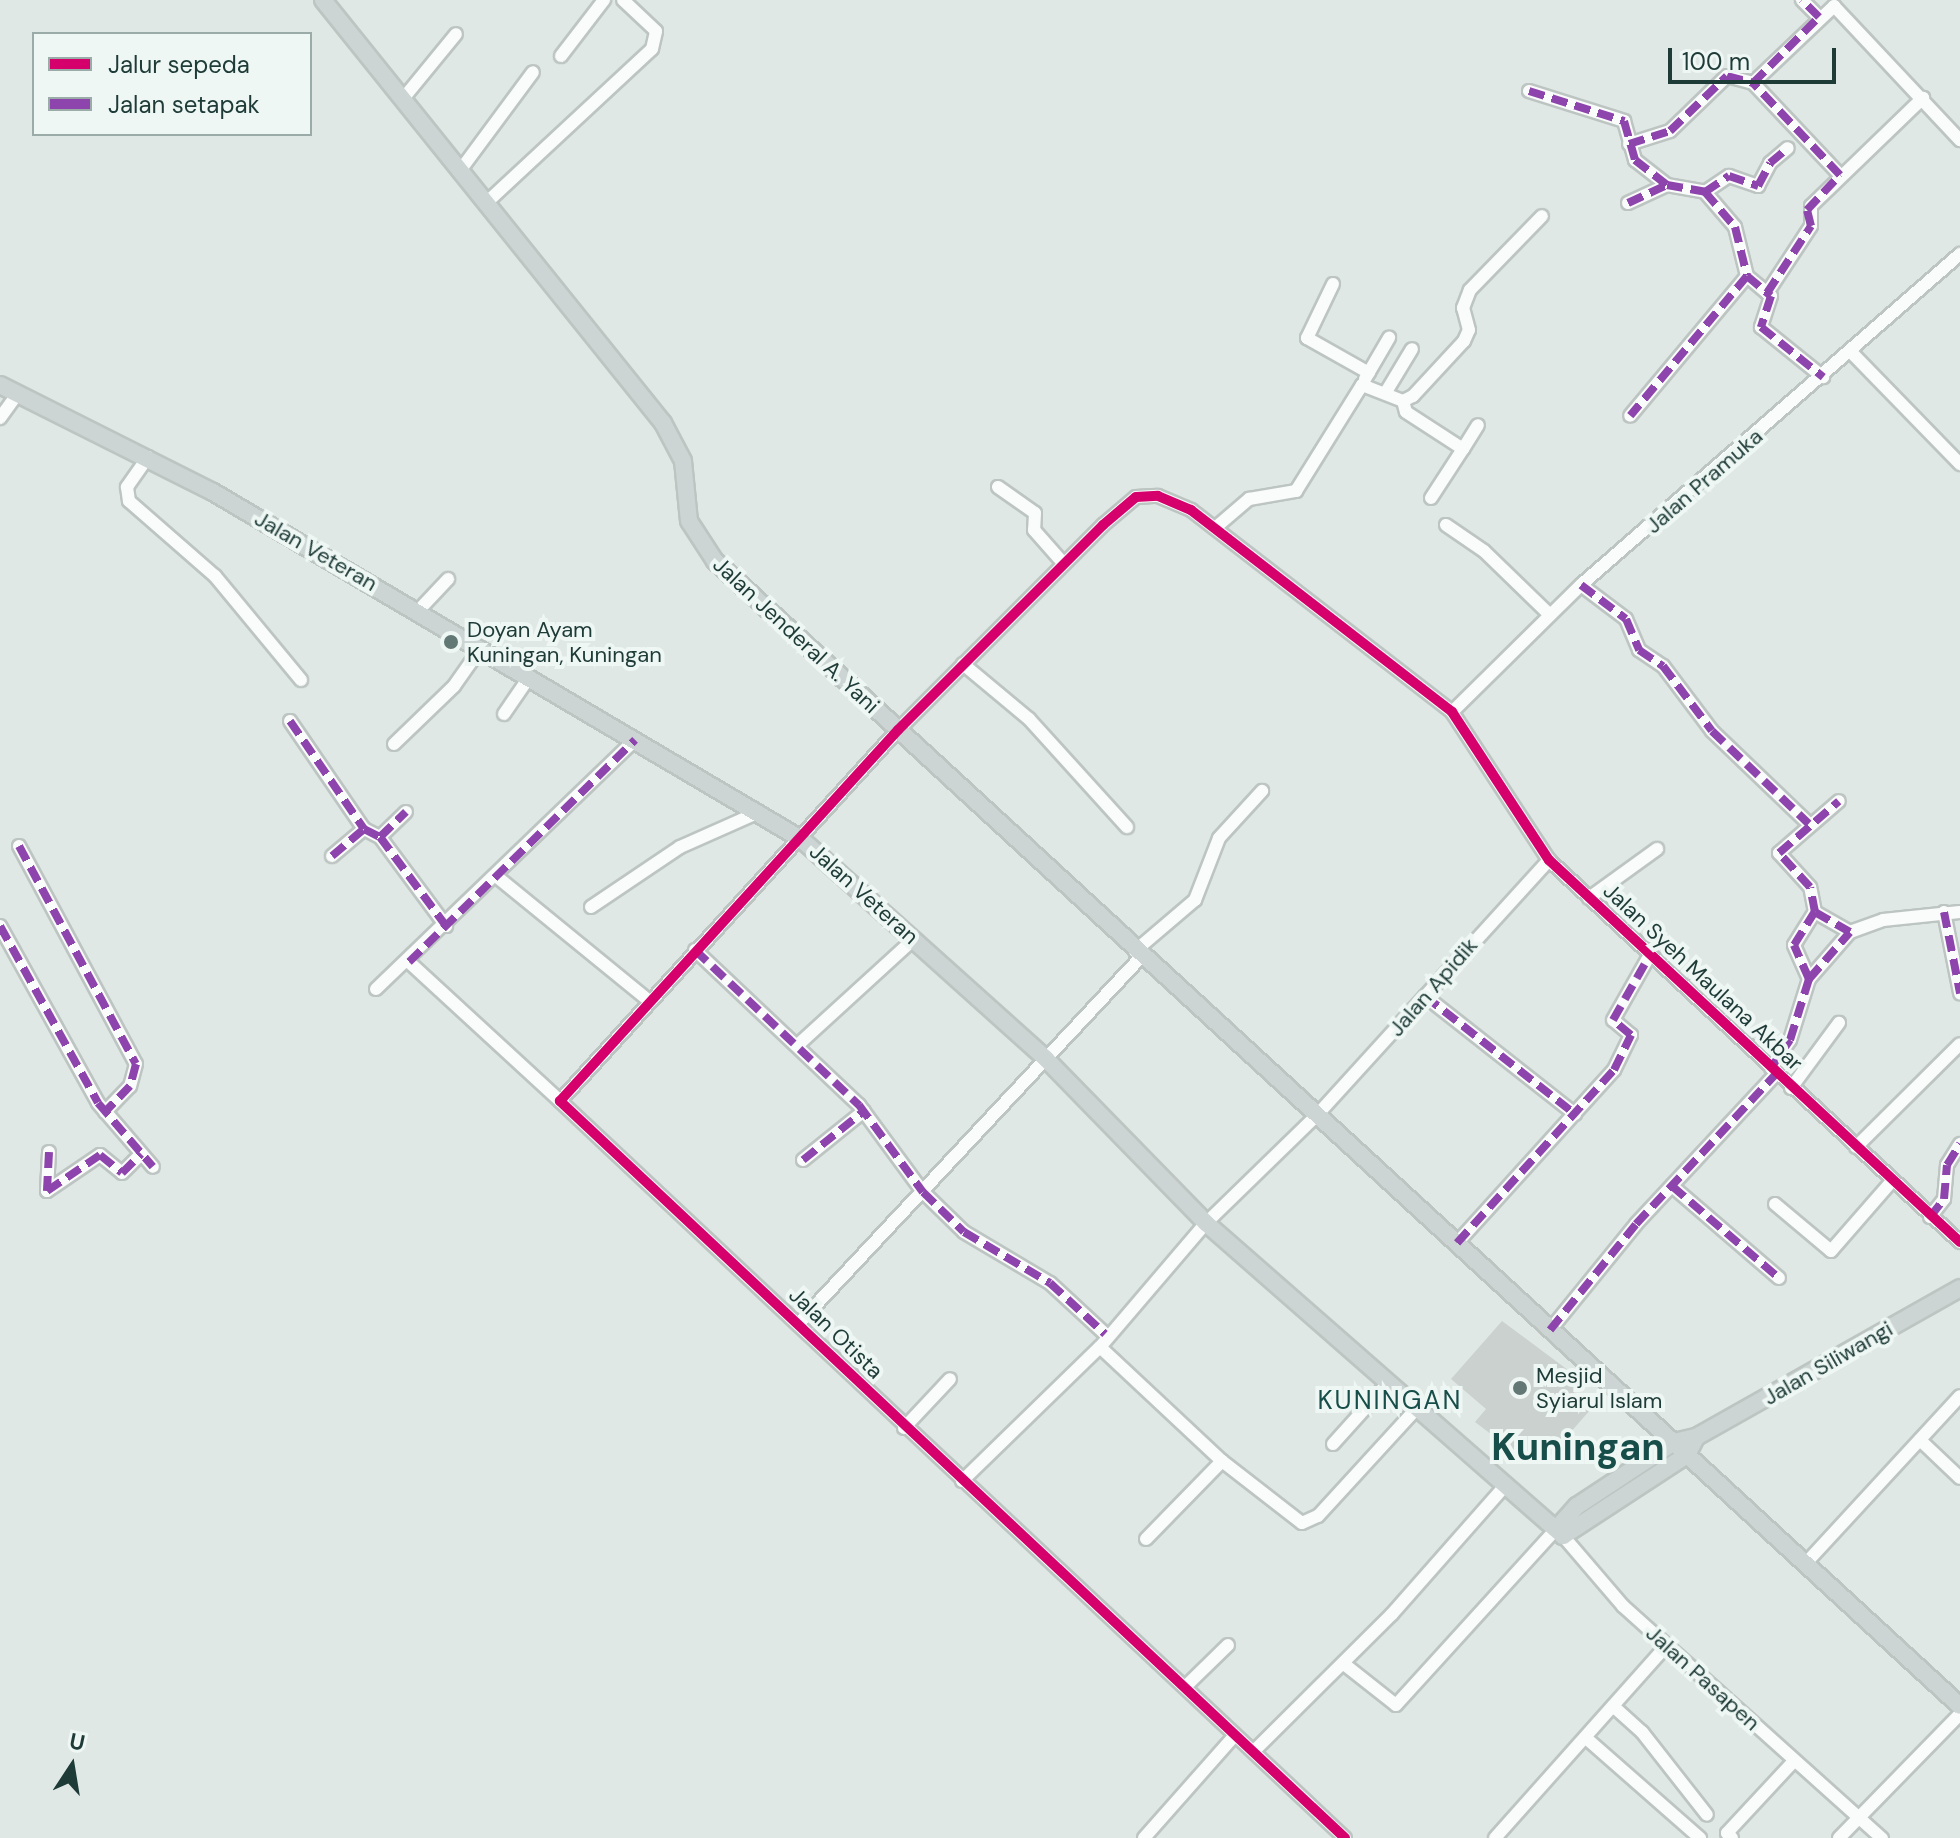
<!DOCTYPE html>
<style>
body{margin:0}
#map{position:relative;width:1960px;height:1838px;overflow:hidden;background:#e0e8e5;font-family:"DM Sans",sans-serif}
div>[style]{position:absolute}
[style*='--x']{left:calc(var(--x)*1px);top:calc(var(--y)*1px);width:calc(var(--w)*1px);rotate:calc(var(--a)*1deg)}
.building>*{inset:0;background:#cad1cf}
.roads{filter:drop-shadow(2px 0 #bdc5c2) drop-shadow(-2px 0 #bdc5c2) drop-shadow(0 2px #bdc5c2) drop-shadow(0 -2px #bdc5c2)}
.minor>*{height:12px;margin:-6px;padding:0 6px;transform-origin:6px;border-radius:6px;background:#fafcfb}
.major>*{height:16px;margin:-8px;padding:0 8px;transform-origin:8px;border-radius:8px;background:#ccd5d4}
.quiet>*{height:8px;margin-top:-4px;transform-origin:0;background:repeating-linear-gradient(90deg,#8e44ad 0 16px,transparent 0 24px)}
.cycleway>*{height:10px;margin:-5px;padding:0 5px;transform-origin:5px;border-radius:5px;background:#d6006c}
.dots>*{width:22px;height:22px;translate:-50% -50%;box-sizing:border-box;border:4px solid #eef7f4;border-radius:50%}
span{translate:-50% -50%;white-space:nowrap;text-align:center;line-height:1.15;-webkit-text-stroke:8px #eef7f4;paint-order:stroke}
.street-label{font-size:22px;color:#1e3b37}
.poi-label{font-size:22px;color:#1e3b37}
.left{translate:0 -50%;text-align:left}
.quarter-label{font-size:26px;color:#184e49;letter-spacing:2px}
.town-label{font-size:38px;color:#184e49;font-weight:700}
.legend{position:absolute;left:32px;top:32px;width:280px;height:104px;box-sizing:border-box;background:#eef7f4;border:2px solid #9baca8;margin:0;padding:10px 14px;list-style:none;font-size:24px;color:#1e3b37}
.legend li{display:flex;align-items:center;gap:16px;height:40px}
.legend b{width:40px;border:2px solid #9baca8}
.north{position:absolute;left:32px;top:1726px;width:80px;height:80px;-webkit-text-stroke:6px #eef7f4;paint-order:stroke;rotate:12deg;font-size:22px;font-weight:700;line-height:32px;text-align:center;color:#1e3b37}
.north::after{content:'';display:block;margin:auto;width:28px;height:36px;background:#1e3b37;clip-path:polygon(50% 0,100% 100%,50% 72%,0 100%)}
.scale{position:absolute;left:1668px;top:48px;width:168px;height:36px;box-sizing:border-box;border:4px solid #1e3b37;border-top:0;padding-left:10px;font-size:24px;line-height:28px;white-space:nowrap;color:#1e3b37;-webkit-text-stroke:6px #eef7f4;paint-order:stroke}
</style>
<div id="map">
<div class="building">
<i style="clip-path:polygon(1502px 1321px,1584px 1382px,1573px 1394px,1591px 1409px,1548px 1458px,1540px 1451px,1529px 1463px,1475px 1422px,1486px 1409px,1451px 1379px)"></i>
</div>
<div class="roads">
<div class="minor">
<i style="--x:1802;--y:0;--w:24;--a:45"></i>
<i style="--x:561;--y:56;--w:71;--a:-52.5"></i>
<i style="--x:1529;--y:91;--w:100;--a:17.5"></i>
<i style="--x:1624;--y:121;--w:41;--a:74.2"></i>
<i style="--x:1635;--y:160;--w:41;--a:38"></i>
<i style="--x:1667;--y:185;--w:39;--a:10"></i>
<i style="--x:1705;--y:192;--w:46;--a:49.4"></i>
<i style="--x:1735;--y:227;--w:50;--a:76.2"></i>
<i style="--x:1747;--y:276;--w:182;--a:129.9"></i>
<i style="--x:402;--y:100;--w:85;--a:-50.7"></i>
<i style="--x:1629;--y:144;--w:43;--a:-17.6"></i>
<i style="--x:1670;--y:131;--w:79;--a:-44"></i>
<i style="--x:1727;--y:76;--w:27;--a:15"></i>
<i style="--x:459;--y:172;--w:124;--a:-53.5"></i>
<i style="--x:1840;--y:175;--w:127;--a:-133.4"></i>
<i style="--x:1753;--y:83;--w:112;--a:-43.5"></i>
<i style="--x:1834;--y:6;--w:184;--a:46.8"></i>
<i style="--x:1705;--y:192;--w:29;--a:-34"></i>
<i style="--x:1729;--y:176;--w:31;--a:19"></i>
<i style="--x:1758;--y:186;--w:26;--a:-62"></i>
<i style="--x:1770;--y:163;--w:23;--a:-40"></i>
<i style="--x:1628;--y:203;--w:43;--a:-24.8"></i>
<i style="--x:485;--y:204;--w:228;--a:-42.9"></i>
<i style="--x:652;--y:49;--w:18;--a:-77"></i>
<i style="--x:656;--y:31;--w:45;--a:-136.8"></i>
<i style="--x:1747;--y:276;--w:31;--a:40"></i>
<i style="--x:1771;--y:296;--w:33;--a:108"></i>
<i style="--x:1761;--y:327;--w:80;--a:38.9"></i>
<i style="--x:1333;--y:284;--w:60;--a:115.7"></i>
<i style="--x:1307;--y:338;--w:71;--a:29.4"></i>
<i style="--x:1767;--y:293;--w:80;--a:-56.7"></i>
<i style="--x:1811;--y:226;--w:20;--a:-90"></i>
<i style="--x:1811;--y:206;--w:156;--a:-44"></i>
<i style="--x:1852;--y:353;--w:155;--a:45.8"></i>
<i style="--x:1365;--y:379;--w:48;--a:-59.7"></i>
<i style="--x:1386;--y:392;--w:50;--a:-58.8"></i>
<i style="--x:1403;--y:401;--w:11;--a:75"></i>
<i style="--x:1406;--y:412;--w:68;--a:33"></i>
<i style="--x:1463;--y:449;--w:28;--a:-58"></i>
<i style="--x:0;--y:418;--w:27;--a:-54"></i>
<i style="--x:148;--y:457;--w:37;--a:125"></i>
<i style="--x:127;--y:487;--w:14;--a:82"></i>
<i style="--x:129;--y:501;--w:114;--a:41.1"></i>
<i style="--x:215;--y:576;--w:135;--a:50.4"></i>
<i style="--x:998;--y:487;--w:45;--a:35.1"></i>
<i style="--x:1035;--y:513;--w:17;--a:93"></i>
<i style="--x:1034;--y:530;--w:45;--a:48.6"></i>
<i style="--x:1431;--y:498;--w:59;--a:-56.9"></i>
<i style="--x:1446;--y:525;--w:46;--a:34.4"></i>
<i style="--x:1484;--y:551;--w:91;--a:44.1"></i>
<i style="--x:1215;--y:528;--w:45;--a:-40.5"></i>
<i style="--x:1249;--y:499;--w:48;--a:-9.7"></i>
<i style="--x:1296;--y:491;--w:125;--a:-58.1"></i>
<i style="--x:1362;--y:385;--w:44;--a:21.3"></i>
<i style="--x:1403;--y:401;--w:11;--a:-27"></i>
<i style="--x:1413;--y:396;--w:75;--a:-47.2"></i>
<i style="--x:1464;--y:341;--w:12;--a:-66"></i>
<i style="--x:1469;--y:330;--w:23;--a:-105"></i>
<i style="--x:1463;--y:308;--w:19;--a:-69"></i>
<i style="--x:1470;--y:290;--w:103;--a:-45.8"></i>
<i style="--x:1581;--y:585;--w:56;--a:37.1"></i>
<i style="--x:1626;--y:619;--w:34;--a:67"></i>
<i style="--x:1639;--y:650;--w:29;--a:34"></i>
<i style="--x:1663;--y:666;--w:81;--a:53"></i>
<i style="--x:1712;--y:731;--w:134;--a:43.8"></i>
<i style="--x:418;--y:611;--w:44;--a:-46.8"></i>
<i style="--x:963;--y:664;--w:86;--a:39.8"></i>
<i style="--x:1029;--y:719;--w:146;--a:47.8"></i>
<i style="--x:1452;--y:712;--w:182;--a:-44.6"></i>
<i style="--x:1582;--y:584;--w:502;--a:-41.12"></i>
<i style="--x:504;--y:714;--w:42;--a:-55.6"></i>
<i style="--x:290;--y:721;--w:131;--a:55.6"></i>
<i style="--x:364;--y:829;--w:18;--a:27"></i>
<i style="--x:380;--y:837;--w:111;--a:53.4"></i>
<i style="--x:394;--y:744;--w:83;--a:-44"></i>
<i style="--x:454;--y:686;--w:45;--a:-54.9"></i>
<i style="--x:380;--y:837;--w:36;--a:-44"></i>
<i style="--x:19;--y:846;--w:247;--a:61.8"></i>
<i style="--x:136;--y:1064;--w:23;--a:105"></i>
<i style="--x:130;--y:1086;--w:36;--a:134"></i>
<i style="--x:332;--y:856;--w:42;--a:-40.2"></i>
<i style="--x:496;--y:876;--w:196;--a:39.2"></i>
<i style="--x:1589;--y:898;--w:84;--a:-35.8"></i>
<i style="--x:591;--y:907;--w:107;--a:-34"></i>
<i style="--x:680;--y:847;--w:86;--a:-23.9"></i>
<i style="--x:1944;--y:912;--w:83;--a:78.8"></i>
<i style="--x:0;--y:926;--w:202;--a:61"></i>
<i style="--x:98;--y:1103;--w:84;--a:49.3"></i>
<i style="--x:1850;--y:932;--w:35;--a:-20"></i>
<i style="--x:1883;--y:920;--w:77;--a:-5.9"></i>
<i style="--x:695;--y:950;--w:226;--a:43.4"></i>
<i style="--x:859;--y:1105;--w:108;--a:53.7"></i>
<i style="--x:923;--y:1192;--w:57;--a:44.3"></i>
<i style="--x:964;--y:1232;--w:100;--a:30.7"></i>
<i style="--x:1050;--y:1283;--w:75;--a:42.8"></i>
<i style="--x:1135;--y:951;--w:79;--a:-40.4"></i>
<i style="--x:1195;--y:900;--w:66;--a:-68.8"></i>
<i style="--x:1219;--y:838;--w:64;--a:-47.5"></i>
<i style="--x:409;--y:962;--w:205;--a:42.6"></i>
<i style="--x:1809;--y:979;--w:37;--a:-114"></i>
<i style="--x:1794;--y:945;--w:39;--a:-58"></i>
<i style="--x:376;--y:989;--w:359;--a:-43.9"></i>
<i style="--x:1425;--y:996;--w:191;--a:38.2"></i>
<i style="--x:800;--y:1043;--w:154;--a:-42.4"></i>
<i style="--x:1771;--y:1068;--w:34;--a:-56"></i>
<i style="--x:1790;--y:1040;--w:64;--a:-72.7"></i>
<i style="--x:1809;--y:979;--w:62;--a:-48.9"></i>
<i style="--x:1850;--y:932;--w:40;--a:-150.3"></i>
<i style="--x:1815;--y:912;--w:25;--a:-101"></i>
<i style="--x:1810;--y:887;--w:46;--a:-132.4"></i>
<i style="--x:1779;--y:853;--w:79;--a:-40.9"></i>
<i style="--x:1791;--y:1088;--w:81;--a:-53.6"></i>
<i style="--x:1856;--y:1147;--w:146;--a:-44.7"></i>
<i style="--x:49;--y:1152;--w:39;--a:93"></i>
<i style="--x:47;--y:1191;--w:64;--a:-34.2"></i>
<i style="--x:100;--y:1155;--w:28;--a:39"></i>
<i style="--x:122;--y:1173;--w:27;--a:-45"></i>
<i style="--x:803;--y:1160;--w:78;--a:-38.8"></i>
<i style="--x:1672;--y:1186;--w:141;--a:40.7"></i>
<i style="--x:1775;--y:1204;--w:73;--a:40"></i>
<i style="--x:1831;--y:1251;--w:93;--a:-48.9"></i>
<i style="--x:1930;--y:1217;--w:23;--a:-52"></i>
<i style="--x:1944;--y:1199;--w:34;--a:-85"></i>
<i style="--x:1947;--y:1165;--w:25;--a:-58"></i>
<i style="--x:1457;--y:1243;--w:234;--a:-47.8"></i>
<i style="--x:1614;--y:1070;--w:39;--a:-64"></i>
<i style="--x:1631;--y:1035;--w:23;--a:-140"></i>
<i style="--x:1613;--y:1020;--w:75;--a:-60.4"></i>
<i style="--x:799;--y:1323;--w:501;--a:-46.94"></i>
<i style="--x:1550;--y:1330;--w:136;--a:-50.9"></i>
<i style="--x:1636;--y:1224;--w:207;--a:-47"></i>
<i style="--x:1100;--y:1347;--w:167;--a:43.1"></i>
<i style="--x:1222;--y:1461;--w:101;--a:37.8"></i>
<i style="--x:1302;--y:1523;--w:17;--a:-24"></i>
<i style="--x:1318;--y:1516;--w:145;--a:-47.5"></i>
<i style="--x:904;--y:1428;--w:67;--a:-46.8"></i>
<i style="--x:1920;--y:1440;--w:55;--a:43.5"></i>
<i style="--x:1333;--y:1444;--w:81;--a:-48"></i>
<i style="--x:962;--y:1481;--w:192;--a:-44.2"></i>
<i style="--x:1100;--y:1347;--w:163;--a:-49.5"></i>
<i style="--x:1206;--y:1223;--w:155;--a:-44.2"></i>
<i style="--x:1317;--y:1115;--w:345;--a:-47.7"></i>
<i style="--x:1563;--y:1536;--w:92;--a:49.4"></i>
<i style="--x:1623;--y:1606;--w:348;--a:41.9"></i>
<i style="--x:1146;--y:1539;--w:109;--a:-45.7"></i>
<i style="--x:1806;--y:1563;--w:227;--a:-47.3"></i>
<i style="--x:1344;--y:1664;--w:66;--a:38.3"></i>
<i style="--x:1396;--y:1705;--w:239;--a:-47.7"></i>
<i style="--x:1185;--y:1687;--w:60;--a:-44.3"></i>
<i style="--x:1613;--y:1706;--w:39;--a:42"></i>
<i style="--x:1642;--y:1732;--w:105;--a:51.9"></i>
<i style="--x:1586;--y:1738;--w:152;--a:41.3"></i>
<i style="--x:1256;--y:1749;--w:192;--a:-44.8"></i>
<i style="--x:1392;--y:1614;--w:169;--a:-48.6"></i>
<i style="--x:1144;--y:1838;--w:137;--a:-48.5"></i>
<i style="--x:1345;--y:1838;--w:1077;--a:-136.81"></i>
<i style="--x:560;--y:1101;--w:502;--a:-47.66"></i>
<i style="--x:898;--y:730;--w:290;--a:-45"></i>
<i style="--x:1103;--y:525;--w:43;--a:-40.3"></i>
<i style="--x:1136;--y:497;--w:22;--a:-3"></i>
<i style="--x:1158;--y:496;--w:36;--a:23"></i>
<i style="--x:1191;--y:510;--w:330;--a:37.7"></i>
<i style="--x:1452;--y:712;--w:177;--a:56.8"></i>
<i style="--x:1549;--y:860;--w:561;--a:42.91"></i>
<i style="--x:1495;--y:1838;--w:257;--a:-48.3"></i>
<i style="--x:1732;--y:1838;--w:7;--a:-135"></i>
<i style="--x:1727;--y:1833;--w:98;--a:-47.1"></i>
<i style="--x:1839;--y:1838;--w:173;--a:-45.7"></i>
</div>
<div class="major">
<i style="--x:323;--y:0;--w:543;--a:51.21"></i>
<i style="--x:663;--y:423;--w:43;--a:62.2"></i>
<i style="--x:683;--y:461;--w:60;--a:84.3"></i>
<i style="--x:689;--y:521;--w:48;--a:57"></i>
<i style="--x:715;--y:561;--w:1691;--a:42.6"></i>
<i style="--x:0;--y:385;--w:238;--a:26.7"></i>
<i style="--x:213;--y:492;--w:683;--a:30.55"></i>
<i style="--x:801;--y:839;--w:329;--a:41.9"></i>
<i style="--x:1046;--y:1059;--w:229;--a:45.7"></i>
<i style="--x:1206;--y:1223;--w:475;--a:41.2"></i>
<i style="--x:1563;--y:1536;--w:148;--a:-33.2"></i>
<i style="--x:1687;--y:1455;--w:20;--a:-63"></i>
<i style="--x:1557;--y:1528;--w:30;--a:-48"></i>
<i style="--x:1577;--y:1506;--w:116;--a:-33.4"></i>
<i style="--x:1674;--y:1442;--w:23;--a:-13"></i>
<i style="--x:1696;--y:1437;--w:303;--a:-29.4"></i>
</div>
</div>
<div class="quiet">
<i style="--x:1529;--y:91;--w:100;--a:17.5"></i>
<i style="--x:1624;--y:121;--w:41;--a:74.2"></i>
<i style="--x:1635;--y:160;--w:41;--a:38"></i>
<i style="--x:1667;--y:185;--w:39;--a:10"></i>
<i style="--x:1705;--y:192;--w:46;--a:49.4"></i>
<i style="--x:1735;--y:227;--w:50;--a:76.2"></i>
<i style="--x:1747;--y:276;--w:182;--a:129.9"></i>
<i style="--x:1629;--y:144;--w:43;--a:-17.6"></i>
<i style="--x:1670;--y:131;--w:79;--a:-44"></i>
<i style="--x:1727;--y:76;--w:27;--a:15"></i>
<i style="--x:1705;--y:192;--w:29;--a:-34"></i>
<i style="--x:1729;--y:176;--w:31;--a:19"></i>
<i style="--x:1758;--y:186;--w:26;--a:-62"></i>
<i style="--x:1770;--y:163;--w:23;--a:-40"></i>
<i style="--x:1628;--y:203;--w:43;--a:-24.8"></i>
<i style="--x:1747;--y:276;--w:31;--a:40"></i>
<i style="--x:1771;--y:296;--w:33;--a:108"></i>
<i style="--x:1761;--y:327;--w:80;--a:38.9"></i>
<i style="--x:1767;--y:293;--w:80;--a:-56.7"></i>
<i style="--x:1811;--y:226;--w:16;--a:-104"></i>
<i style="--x:1807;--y:210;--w:48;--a:-46.7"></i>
<i style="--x:1840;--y:175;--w:127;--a:-133.4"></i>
<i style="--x:1753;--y:83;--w:93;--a:-45"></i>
<i style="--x:1819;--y:17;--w:24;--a:-135"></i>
<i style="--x:1581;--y:585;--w:56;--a:37.1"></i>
<i style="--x:1626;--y:619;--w:34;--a:67"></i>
<i style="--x:1639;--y:650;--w:29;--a:34"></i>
<i style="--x:1663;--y:666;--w:81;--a:53"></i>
<i style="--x:1712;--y:731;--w:134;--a:43.8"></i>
<i style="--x:290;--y:721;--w:131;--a:55.6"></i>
<i style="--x:364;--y:829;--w:18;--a:27"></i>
<i style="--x:380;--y:837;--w:111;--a:53.4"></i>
<i style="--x:380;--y:837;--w:36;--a:-44"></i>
<i style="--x:19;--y:846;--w:247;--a:61.8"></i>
<i style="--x:136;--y:1064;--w:23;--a:105"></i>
<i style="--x:130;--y:1086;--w:36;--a:134"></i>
<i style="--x:332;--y:856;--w:42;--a:-40.2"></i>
<i style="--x:1944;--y:912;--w:83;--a:78.8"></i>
<i style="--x:0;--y:926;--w:202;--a:61"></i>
<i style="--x:98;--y:1103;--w:84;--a:49.3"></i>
<i style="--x:695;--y:950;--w:226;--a:43.4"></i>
<i style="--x:859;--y:1105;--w:108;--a:53.7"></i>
<i style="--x:923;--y:1192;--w:57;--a:44.3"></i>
<i style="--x:964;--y:1232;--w:100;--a:30.7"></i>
<i style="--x:1050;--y:1283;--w:75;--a:42.8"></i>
<i style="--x:409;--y:962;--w:317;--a:-44.5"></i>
<i style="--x:1809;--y:979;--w:37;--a:-114"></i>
<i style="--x:1794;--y:945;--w:39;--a:-58"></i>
<i style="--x:1425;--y:996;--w:191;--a:38.2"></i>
<i style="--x:1771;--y:1068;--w:34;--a:-56"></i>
<i style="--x:1790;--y:1040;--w:64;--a:-72.7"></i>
<i style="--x:1809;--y:979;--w:62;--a:-48.9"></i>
<i style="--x:1850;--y:932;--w:40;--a:-150.3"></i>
<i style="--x:1815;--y:912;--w:25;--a:-101"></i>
<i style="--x:1810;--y:887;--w:46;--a:-132.4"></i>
<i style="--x:1779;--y:853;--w:79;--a:-40.9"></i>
<i style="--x:49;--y:1152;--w:39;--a:93"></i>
<i style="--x:47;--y:1191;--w:64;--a:-34.2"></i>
<i style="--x:100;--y:1155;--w:28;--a:39"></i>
<i style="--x:122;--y:1173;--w:27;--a:-45"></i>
<i style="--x:803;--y:1160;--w:78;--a:-38.8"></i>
<i style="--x:1672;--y:1186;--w:141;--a:40.7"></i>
<i style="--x:1930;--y:1217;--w:23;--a:-52"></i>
<i style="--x:1944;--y:1199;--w:34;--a:-85"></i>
<i style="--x:1947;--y:1165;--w:25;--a:-58"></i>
<i style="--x:1457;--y:1243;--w:234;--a:-47.8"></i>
<i style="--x:1614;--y:1070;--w:39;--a:-64"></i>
<i style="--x:1631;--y:1035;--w:23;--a:-140"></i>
<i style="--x:1613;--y:1020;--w:75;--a:-60.4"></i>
<i style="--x:1550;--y:1330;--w:136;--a:-50.9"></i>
<i style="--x:1636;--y:1224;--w:207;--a:-47"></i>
</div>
<div class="cycleway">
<i style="--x:1345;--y:1838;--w:1077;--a:-136.81"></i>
<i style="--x:560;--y:1101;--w:502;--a:-47.66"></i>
<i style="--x:898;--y:730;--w:290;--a:-45"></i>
<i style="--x:1103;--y:525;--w:43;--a:-40.3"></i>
<i style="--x:1136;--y:497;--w:22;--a:-3"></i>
<i style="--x:1158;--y:496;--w:36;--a:23"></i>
<i style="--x:1191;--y:510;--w:330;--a:37.7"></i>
<i style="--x:1452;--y:712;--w:177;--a:56.8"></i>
<i style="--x:1549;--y:860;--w:561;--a:42.91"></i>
</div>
<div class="dots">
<i style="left:451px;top:642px;background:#627874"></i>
<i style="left:1520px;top:1388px;background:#627874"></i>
</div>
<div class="street-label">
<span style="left:1704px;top:481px;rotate:-41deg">Jalan Pramuka</span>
<span style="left:316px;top:551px;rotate:30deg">Jalan Veteran</span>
<span style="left:796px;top:635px;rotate:43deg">Jalan Jenderal A. Yani</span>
<span style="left:864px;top:894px;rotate:42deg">Jalan Veteran</span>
<span style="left:1703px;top:977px;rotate:43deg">Jalan Syeh Maulana Akbar</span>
<span style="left:1433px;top:987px;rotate:-49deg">Jalan Apidik</span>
<span style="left:836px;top:1333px;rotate:44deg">Jalan Otista</span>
<span style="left:1828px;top:1363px;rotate:-30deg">Jalan Siliwangi</span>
<span style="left:1703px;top:1678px;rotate:42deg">Jalan Pasapen</span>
</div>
<div class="poi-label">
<span class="left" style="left:467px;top:642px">Doyan Ayam<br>Kuningan, Kuningan</span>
<span class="left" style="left:1536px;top:1388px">Mesjid<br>Syiarul Islam</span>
</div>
<div class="quarter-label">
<span style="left:1390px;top:1401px">KUNINGAN</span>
</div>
<div class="town-label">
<span style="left:1578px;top:1448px">Kuningan</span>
</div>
<ul class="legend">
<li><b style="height:10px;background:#d6006c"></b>Jalur sepeda</li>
<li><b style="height:10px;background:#8e44ad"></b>Jalan setapak</li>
</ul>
<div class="north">U</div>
<div class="scale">100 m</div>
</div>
